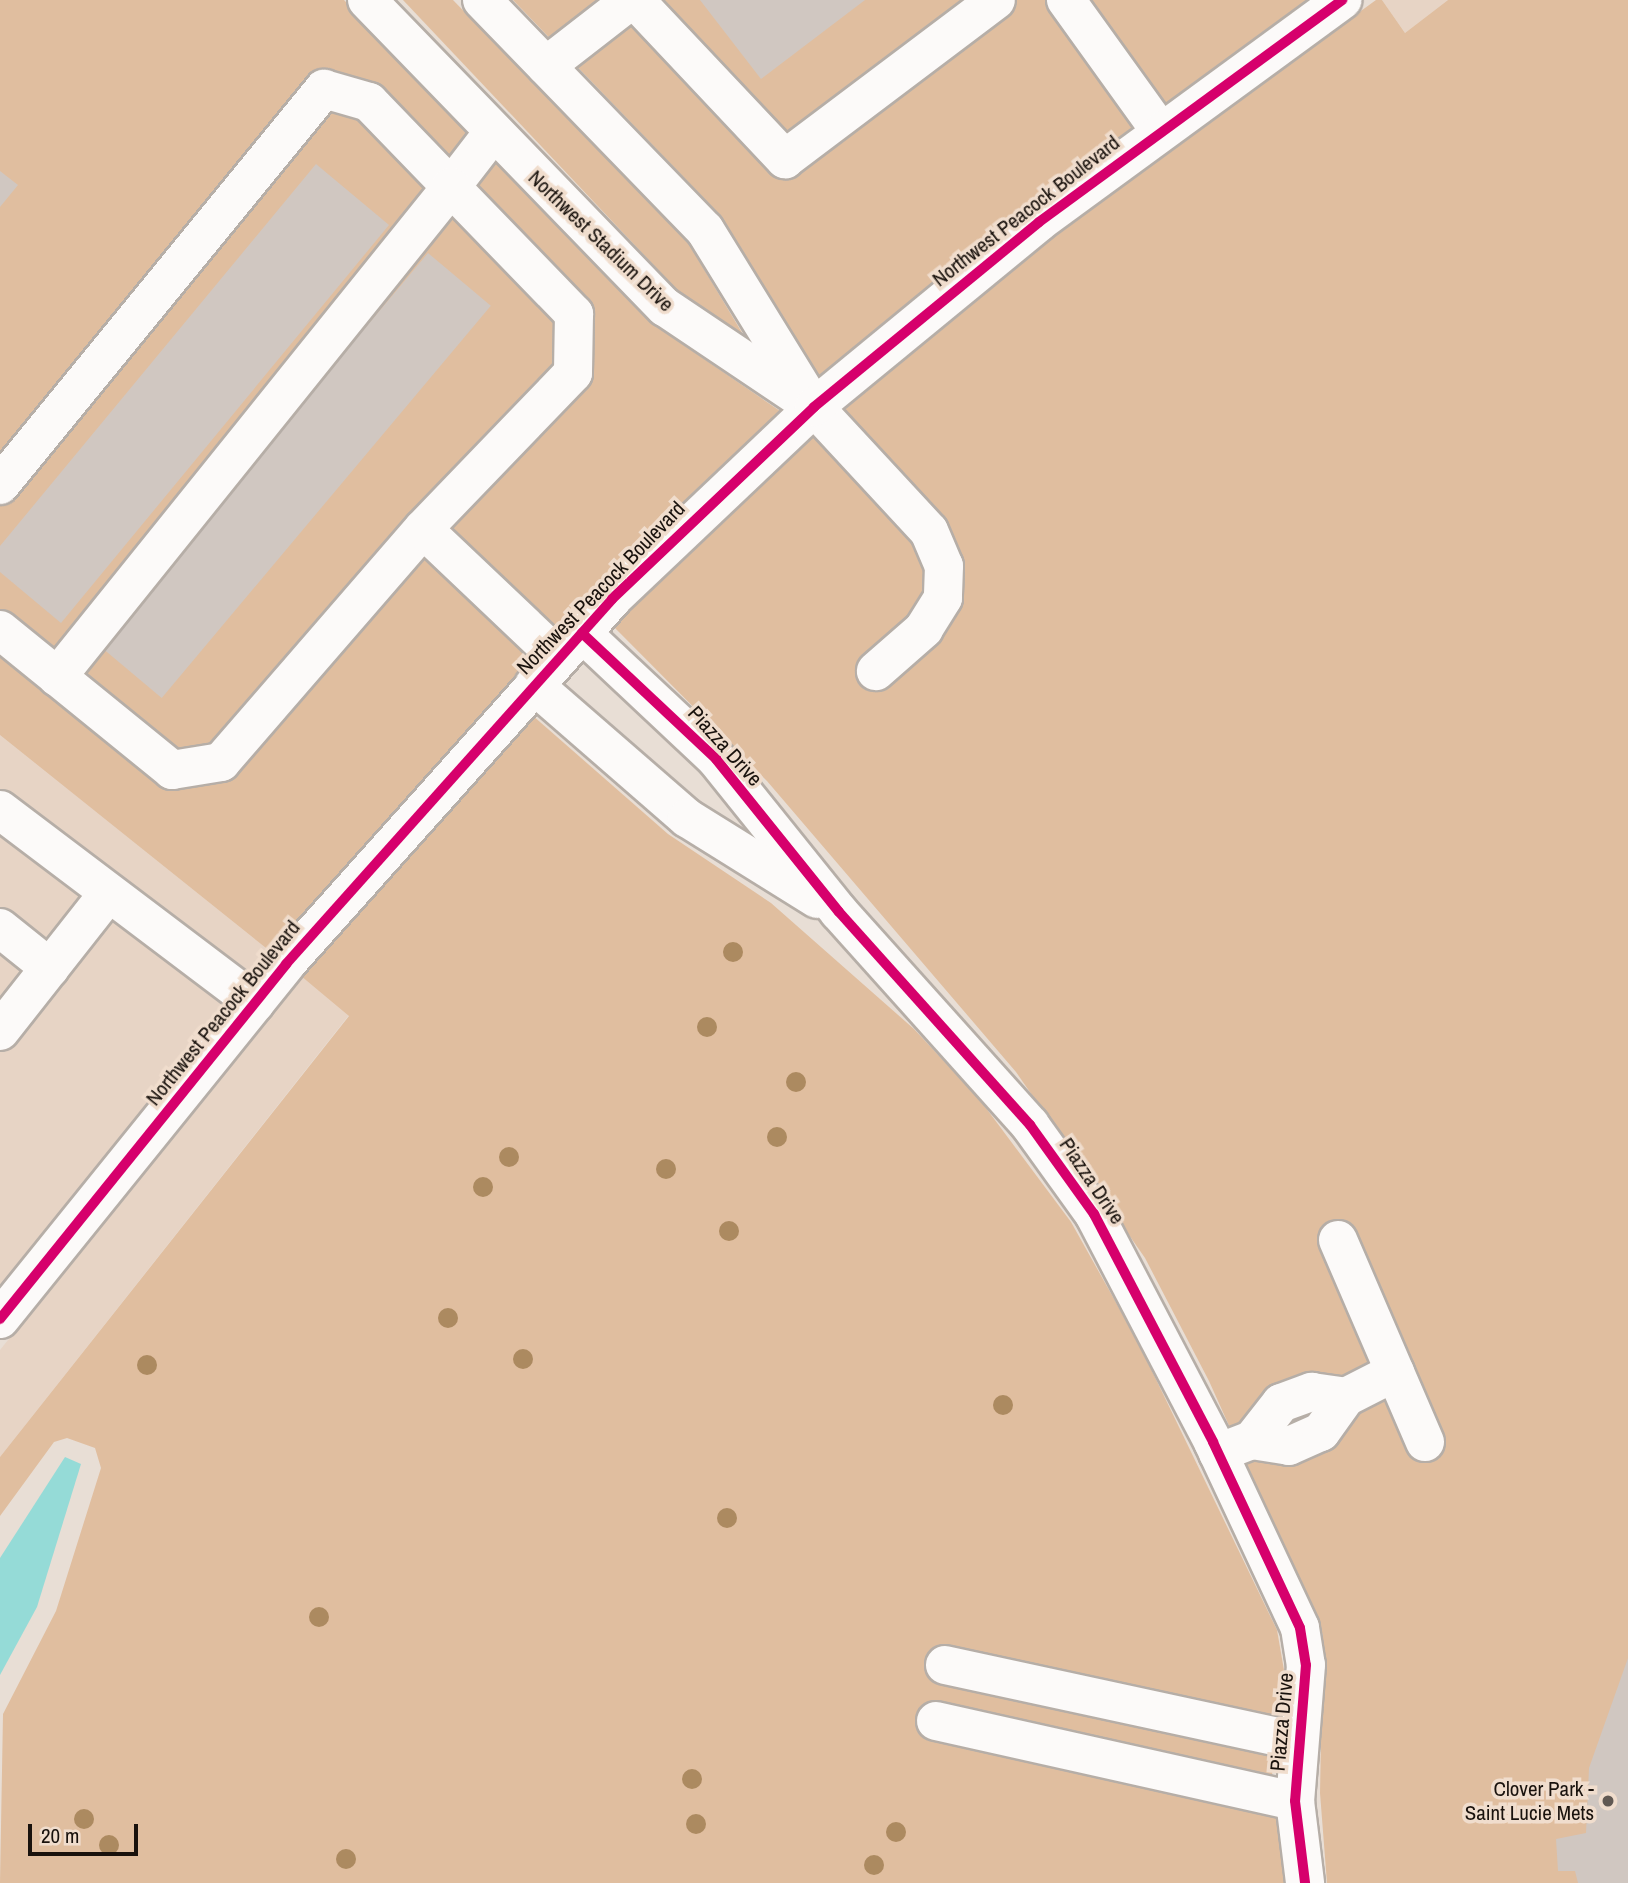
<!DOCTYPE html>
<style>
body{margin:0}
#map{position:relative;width:1628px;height:1883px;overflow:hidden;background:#e8ded5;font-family:"Archivo Narrow",sans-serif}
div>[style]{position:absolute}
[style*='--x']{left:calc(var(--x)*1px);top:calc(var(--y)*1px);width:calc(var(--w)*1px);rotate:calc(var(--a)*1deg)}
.built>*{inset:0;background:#e7d4c5}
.green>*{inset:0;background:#e0be9f}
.water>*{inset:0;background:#95dbd7}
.building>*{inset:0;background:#d0c7c1;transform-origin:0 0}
.roads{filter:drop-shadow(2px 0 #b6aea7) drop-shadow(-2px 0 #b6aea7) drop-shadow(0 2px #b6aea7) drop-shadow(0 -2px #b6aea7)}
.minor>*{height:38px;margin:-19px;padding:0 19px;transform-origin:19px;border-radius:19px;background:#fcfaf9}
.cycleway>*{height:10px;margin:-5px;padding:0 5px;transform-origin:5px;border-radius:5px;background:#d6006c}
.trees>*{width:20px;height:20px;margin:-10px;border-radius:50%;background:#ac8a60}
.dots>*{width:19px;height:19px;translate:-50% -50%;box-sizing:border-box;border:4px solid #f0ddcd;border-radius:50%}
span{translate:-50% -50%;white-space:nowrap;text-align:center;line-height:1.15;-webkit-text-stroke:7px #f0ddcd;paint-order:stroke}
.street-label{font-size:21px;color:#19120d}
.poi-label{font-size:21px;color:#19120d}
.right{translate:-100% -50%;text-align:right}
.scale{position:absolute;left:28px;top:1824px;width:110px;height:32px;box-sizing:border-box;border:4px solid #19120d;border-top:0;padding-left:9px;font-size:21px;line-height:24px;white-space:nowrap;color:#19120d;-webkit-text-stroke:5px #f0ddcd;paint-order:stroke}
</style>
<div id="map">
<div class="built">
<i style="clip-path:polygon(1382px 0,1448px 0,1405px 33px)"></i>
<i style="clip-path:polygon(0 735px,271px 952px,0 1289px)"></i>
<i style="clip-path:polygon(301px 976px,349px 1015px,0 1457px,0 1350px)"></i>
</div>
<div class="green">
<i style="clip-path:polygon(0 0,344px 0,650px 322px,780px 411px,598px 586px,271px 952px,0 735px)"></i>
<i style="clip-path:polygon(403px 0,453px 0,689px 244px,744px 336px,679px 292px)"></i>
<i style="clip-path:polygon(513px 0,1309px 0,1027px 207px,818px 377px,721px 216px)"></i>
<i style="clip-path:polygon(1376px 0,1382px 0,1405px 33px,1448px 0,1628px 0,1628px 1883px,1327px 1883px,1320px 1793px,1323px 1635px,1209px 1381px,1145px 1258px,1016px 1072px,767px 781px,613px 626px,838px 410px,1050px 237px)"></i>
<i style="clip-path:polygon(532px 715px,668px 834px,771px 903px,914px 1029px,980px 1100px,1071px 1222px,1137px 1340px,1277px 1630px,1285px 1676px,1272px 1775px,1285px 1883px,0 1883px,3px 1714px,56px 1611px,101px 1468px,95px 1448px,67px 1438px,54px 1442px,0 1516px,0 1457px,349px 1016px,301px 976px)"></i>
</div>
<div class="water">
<i style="clip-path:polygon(65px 1457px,81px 1464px,37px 1607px,0 1675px,0 1558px)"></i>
</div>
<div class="building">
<i style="clip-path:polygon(700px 0,865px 0,761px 79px)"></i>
<i style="clip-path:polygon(316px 164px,389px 225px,61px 623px,0 572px,0 546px)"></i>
<i style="clip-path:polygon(0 171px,18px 185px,0 207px)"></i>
<i style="left:428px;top:253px;width:82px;height:512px;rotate:40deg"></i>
<i style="clip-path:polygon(1628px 1658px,1628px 1883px,1578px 1883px,1575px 1871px,1558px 1871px,1556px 1839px,1586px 1833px,1589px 1768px)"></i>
</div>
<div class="roads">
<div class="minor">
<i style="--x:367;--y:0;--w:428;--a:45.9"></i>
<i style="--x:665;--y:307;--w:169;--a:33.9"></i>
<i style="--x:482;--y:0;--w:320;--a:45.9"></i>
<i style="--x:705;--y:230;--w:208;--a:58.4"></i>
<i style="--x:814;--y:407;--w:169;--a:47.2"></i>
<i style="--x:929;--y:531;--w:38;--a:67"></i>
<i style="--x:944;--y:566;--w:32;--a:92"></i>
<i style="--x:943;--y:598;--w:36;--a:122"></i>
<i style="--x:924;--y:629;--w:64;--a:138.8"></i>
<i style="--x:635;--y:0;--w:219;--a:46.7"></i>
<i style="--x:785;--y:159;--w:264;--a:-37"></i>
<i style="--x:1066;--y:0;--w:161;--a:54.3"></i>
<i style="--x:546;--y:66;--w:108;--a:-37.8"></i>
<i style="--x:0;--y:485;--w:512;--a:-50.71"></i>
<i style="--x:324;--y:89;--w:47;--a:16.1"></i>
<i style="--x:369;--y:102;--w:118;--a:46"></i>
<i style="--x:451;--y:187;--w:67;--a:-52.3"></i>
<i style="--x:0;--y:630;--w:222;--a:39.1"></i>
<i style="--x:172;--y:770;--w:50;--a:-9.3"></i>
<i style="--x:221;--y:762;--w:308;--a:-49.1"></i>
<i style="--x:423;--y:529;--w:186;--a:43.5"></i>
<i style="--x:582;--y:633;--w:184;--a:43.2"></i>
<i style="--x:716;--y:759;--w:196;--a:51.2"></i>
<i style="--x:839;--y:912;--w:286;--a:48.1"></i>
<i style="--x:1030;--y:1125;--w:110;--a:54.3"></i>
<i style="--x:1094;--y:1214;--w:257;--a:62.4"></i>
<i style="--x:1213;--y:1442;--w:205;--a:64.9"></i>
<i style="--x:1300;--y:1628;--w:37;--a:81"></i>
<i style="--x:1306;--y:1665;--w:136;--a:94.6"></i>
<i style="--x:1295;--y:1801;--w:83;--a:83"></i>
<i style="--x:57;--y:677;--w:629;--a:-51.2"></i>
<i style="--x:451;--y:187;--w:177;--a:45.9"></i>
<i style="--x:574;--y:314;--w:59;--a:91"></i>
<i style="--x:573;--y:373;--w:216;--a:133.9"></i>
<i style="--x:534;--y:685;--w:203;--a:41"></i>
<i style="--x:687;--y:818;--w:153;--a:31.9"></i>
<i style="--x:0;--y:810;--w:320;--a:37.1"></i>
<i style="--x:0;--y:928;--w:64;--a:38.7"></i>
<i style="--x:0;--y:1031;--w:174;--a:-51.8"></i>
<i style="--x:1338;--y:1240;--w:220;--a:66.7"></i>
<i style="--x:0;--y:1319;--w:456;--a:-51.1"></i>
<i style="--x:286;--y:964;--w:489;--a:-48.2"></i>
<i style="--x:612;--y:599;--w:279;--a:-43.5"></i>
<i style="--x:814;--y:407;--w:291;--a:-39.4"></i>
<i style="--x:1039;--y:222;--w:376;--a:-36.2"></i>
<i style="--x:1252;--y:1440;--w:47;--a:-51.9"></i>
<i style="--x:1281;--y:1403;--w:33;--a:-20"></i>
<i style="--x:1312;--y:1392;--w:34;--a:8"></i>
<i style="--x:1218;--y:1453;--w:36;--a:-21"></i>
<i style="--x:1252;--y:1440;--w:37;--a:9"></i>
<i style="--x:1289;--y:1446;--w:35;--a:-24"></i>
<i style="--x:1321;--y:1432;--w:43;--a:-54.5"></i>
<i style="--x:1346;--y:1397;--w:55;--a:-27"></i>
<i style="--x:945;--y:1665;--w:361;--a:12.2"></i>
<i style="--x:936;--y:1721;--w:368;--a:12.6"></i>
</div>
</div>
<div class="cycleway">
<i style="--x:582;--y:633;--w:184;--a:43.2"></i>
<i style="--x:716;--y:759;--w:196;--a:51.2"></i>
<i style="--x:839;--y:912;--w:286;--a:48.1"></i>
<i style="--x:1030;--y:1125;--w:110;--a:54.3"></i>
<i style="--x:1094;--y:1214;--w:257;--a:62.4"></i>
<i style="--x:1213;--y:1442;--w:205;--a:64.9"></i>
<i style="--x:1300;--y:1628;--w:37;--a:81"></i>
<i style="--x:1306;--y:1665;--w:136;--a:94.6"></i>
<i style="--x:1295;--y:1801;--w:83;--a:83"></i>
<i style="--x:0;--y:1319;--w:456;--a:-51.1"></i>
<i style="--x:286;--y:964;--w:489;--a:-48.2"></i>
<i style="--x:612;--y:599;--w:279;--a:-43.5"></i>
<i style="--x:814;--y:407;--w:291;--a:-39.4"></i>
<i style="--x:1039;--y:222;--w:376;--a:-36.2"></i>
</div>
<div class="trees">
<i style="left:733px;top:952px"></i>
<i style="left:707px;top:1027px"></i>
<i style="left:796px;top:1082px"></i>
<i style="left:777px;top:1137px"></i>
<i style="left:509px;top:1157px"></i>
<i style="left:666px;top:1169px"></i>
<i style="left:483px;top:1187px"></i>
<i style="left:729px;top:1231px"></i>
<i style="left:448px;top:1318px"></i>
<i style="left:523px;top:1359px"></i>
<i style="left:147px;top:1365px"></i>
<i style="left:1003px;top:1405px"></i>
<i style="left:727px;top:1518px"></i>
<i style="left:319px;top:1617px"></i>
<i style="left:692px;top:1779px"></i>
<i style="left:84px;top:1819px"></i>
<i style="left:696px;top:1824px"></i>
<i style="left:896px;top:1832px"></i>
<i style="left:109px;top:1845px"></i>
<i style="left:346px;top:1859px"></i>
<i style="left:874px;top:1865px"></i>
</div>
<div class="dots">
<i style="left:1608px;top:1801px;background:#615953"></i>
</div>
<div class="street-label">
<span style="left:1026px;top:211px;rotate:-38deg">Northwest Peacock Boulevard</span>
<span style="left:601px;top:241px;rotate:44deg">Northwest Stadium Drive</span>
<span style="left:601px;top:588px;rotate:-46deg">Northwest Peacock Boulevard</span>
<span style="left:725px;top:746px;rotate:48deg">Piazza Drive</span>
<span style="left:223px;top:1013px;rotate:-51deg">Northwest Peacock Boulevard</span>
<span style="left:1092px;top:1181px;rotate:56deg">Piazza Drive</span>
<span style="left:1282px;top:1722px;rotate:-85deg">Piazza Drive</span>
</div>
<div class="poi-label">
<span class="right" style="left:1594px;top:1801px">Clover Park -<br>Saint Lucie Mets</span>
</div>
<div class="scale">20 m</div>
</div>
